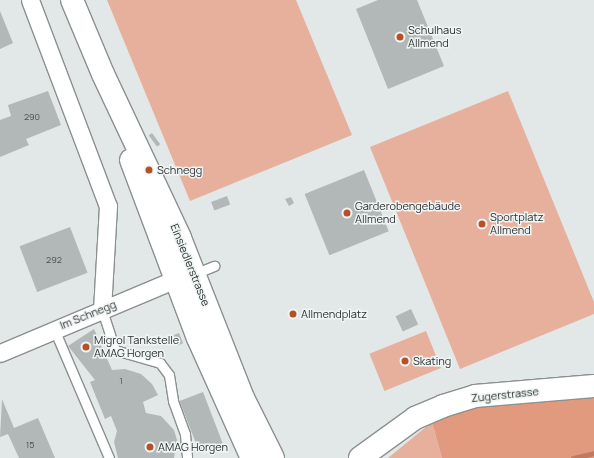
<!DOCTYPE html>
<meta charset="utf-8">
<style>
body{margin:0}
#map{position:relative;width:594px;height:458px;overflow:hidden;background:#e2e8e7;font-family:Manrope,sans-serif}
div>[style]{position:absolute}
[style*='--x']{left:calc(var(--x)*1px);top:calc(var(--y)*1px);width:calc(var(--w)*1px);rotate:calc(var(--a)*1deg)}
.green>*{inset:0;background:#e7b09c;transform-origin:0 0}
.forest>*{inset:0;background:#e29a7f}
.stream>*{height:5px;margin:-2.5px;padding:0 2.5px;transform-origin:2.5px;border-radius:2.5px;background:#c07a60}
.building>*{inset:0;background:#b2b8b7;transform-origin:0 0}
.roads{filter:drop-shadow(1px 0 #8b908f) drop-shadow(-1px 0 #8b908f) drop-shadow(0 1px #8b908f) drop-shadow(0 -1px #8b908f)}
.lane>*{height:9px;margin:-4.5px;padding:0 4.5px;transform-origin:4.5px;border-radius:4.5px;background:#fff}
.street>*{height:17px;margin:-8.5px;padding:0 8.5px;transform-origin:8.5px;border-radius:8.5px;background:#fff}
.secondary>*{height:22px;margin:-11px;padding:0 11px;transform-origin:11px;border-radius:11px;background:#fff}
.dots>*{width:11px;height:11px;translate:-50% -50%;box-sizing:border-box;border:2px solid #eff5f4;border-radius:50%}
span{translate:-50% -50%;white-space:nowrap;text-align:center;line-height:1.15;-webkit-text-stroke:3px #eff5f4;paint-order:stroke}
.number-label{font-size:9px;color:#4e5050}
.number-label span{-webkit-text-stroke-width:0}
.poi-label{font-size:11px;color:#2c2e2e}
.left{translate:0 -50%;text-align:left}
.street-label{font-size:11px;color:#2c2e2e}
</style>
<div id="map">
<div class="green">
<i style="clip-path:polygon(107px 0,296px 0,352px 135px,190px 201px)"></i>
<i style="clip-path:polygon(508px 91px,594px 302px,594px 314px,460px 369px,370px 147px)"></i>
<i style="left:426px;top:331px;width:40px;height:61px;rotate:68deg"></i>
<i style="clip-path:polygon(432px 422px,442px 458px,388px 458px)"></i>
</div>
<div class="forest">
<i style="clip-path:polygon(594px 398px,594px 458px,442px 458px,432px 422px,477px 407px)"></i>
</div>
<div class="stream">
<i style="--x:573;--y:458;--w:22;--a:-13"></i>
</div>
<div class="building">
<i style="clip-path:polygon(378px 0,417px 0,444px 66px,388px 89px,356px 9px)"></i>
<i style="clip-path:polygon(0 11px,13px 43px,0 49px)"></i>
<i style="clip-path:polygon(48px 91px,61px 125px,26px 139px,29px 145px,0 157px,0 120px,11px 116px,8px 105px)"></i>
<i style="left:152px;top:133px;width:14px;height:4px;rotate:54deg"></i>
<i style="left:364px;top:170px;width:66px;height:64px;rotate:68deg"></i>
<i style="left:227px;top:196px;width:9px;height:17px;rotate:69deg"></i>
<i style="clip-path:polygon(291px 197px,294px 203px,289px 206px,285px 199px)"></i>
<i style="left:70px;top:227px;width:49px;height:54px;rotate:69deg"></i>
<i style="left:411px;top:309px;width:17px;height:17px;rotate:65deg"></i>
<i style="clip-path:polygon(94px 329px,112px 370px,125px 369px,141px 374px,152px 384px,158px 395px,143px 402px,146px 413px,161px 416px,174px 430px,177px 440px,174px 458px,118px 458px,114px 442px,117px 431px,111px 416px,105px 419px,90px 382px,95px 380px,68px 346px)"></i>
<i style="left:179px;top:333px;width:11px;height:6px;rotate:68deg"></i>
<i style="left:203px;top:392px;width:55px;height:25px;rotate:69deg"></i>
<i style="clip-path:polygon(2px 399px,14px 428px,38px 418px,55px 458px,19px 458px,8px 434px,0 437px)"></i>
</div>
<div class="roads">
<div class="lane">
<i style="--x:194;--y:274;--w:22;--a:-22"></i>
<i style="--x:102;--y:310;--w:42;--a:72"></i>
<i style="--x:115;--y:350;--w:47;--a:16.1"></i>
<i style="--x:160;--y:363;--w:15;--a:53"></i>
<i style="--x:169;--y:375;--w:26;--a:81"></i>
<i style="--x:173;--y:401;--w:35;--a:70"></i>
<i style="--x:185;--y:434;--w:24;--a:85"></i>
<i style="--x:54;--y:329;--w:140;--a:66.9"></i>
</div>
<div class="street">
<i style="--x:30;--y:0;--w:220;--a:69.3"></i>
<i style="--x:108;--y:206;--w:104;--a:93.3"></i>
<i style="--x:0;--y:353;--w:191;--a:-22.8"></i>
</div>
<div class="secondary">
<i style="--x:72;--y:0;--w:80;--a:67.3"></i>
<i style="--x:103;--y:74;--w:181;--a:64.8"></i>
<i style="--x:180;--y:238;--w:172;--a:68.5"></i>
<i style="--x:243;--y:398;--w:67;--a:63.4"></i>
<i style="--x:131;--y:160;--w:190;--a:69.4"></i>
<i style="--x:198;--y:338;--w:132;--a:65.8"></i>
<i style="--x:360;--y:458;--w:68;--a:-36"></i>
<i style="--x:415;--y:418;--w:30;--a:-23"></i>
<i style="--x:443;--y:406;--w:34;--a:-17"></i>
<i style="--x:475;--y:396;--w:119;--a:-4.8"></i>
</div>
</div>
<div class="dots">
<i style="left:400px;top:37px;background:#b65026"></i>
<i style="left:149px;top:170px;background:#b65026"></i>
<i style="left:347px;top:213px;background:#b65026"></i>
<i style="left:482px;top:224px;background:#b65026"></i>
<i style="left:293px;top:314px;background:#b65026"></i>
<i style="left:86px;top:347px;background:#b65026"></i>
<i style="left:405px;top:361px;background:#b65026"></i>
<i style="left:150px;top:447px;background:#b65026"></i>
</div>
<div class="number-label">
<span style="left:32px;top:117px">290</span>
<span style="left:54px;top:260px">292</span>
<span style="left:121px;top:381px">1</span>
<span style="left:30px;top:445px">15</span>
</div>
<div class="poi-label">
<span class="left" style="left:408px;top:37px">Schulhaus<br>Allmend</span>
<span class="left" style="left:157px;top:170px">Schnegg</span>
<span class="left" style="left:355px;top:213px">Garderobengebäude<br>Allmend</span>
<span class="left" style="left:490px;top:224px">Sportplatz<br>Allmend</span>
<span class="left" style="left:301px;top:314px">Allmendplatz</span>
<span class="left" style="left:94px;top:347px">Migrol Tankstelle<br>AMAG Horgen</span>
<span class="left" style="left:413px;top:361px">Skating</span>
<span class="left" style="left:158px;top:447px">AMAG Horgen</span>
</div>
<div class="street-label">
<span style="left:190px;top:265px;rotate:68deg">Einsiedlerstrasse</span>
<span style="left:88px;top:315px;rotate:-22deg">Im Schnegg</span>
<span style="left:505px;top:395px;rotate:-6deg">Zugerstrasse</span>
</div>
</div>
